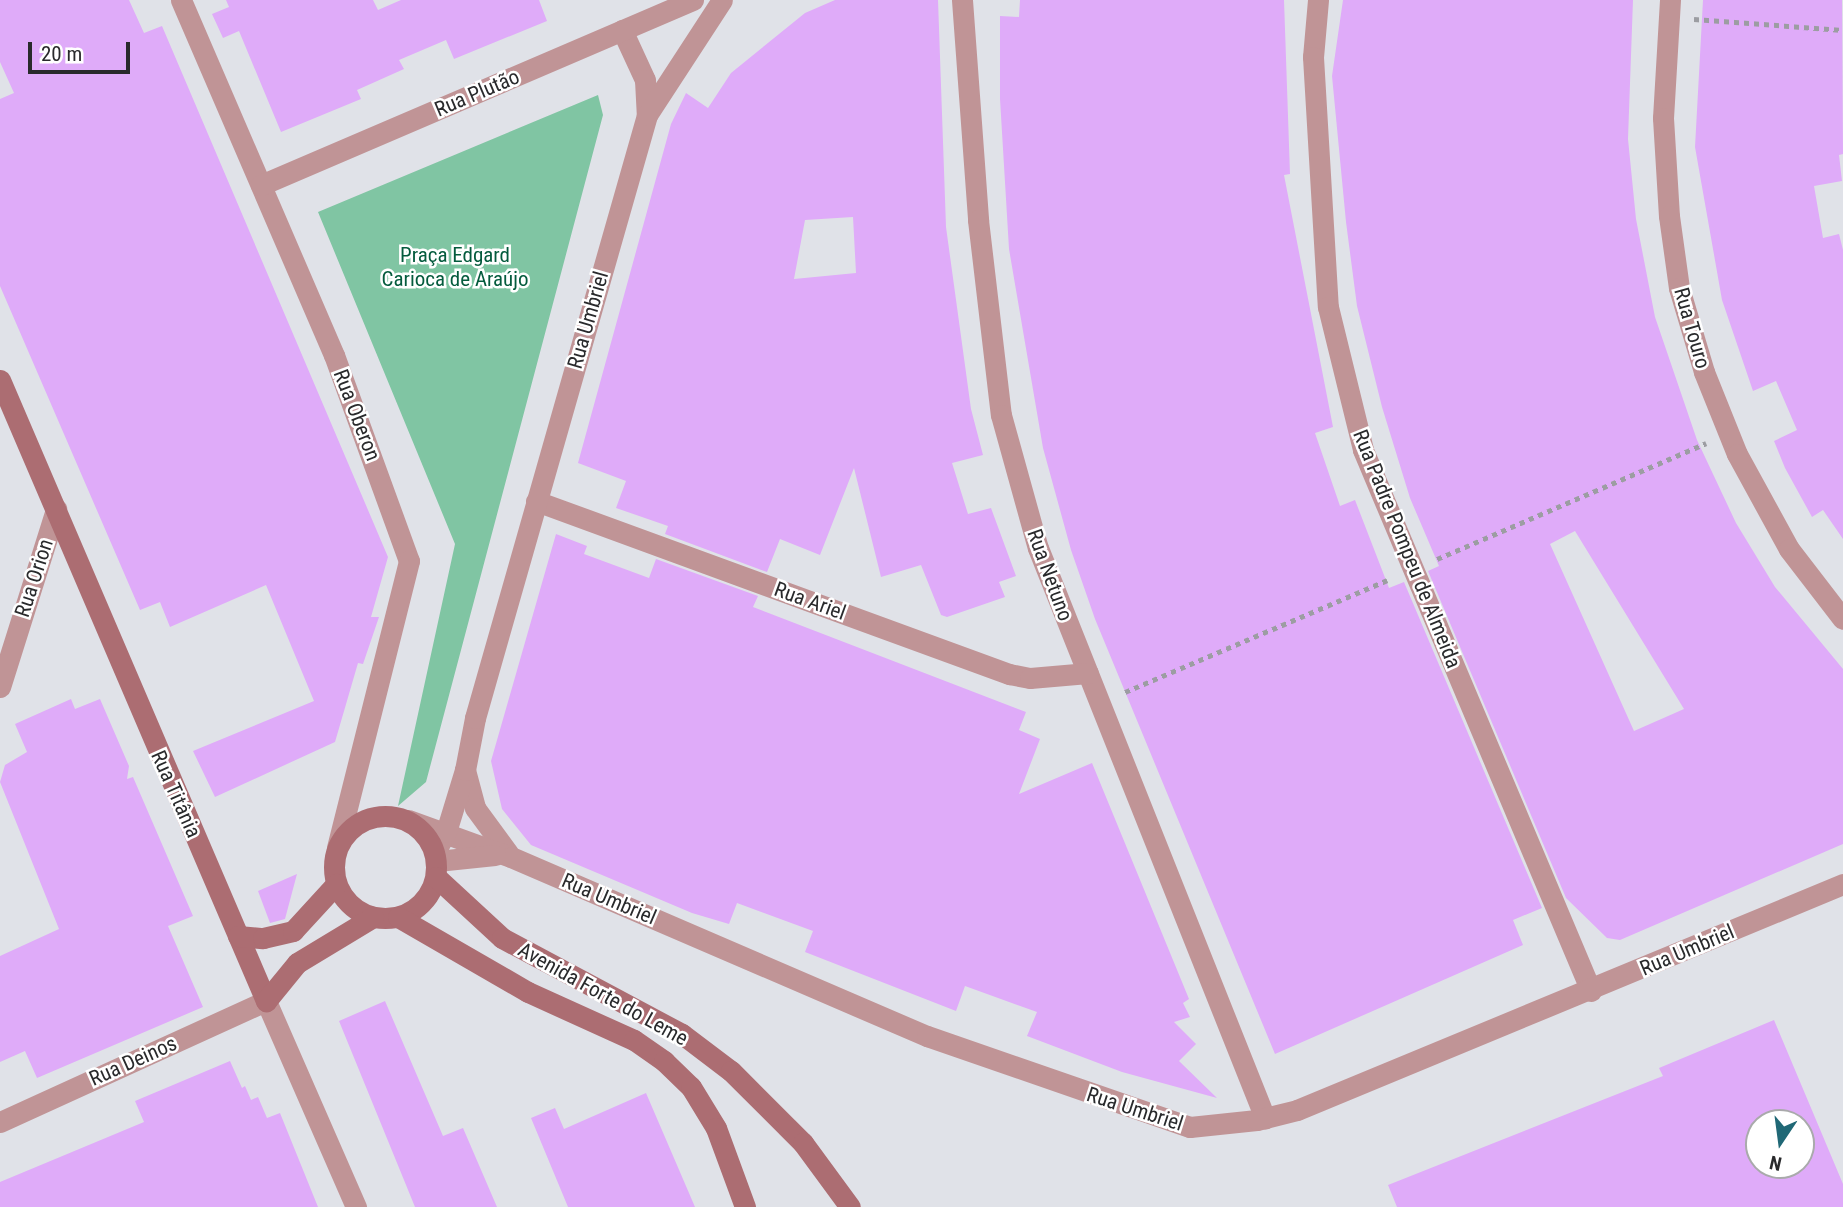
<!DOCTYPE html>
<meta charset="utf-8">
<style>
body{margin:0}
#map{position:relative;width:1843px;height:1207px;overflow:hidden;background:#e0e2e8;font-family:"Roboto Condensed",sans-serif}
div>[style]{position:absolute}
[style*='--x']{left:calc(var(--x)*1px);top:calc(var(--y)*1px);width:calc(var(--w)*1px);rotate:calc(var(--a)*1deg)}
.green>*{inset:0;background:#80c5a3}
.building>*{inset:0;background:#dfabf9}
.path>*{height:4.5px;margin-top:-2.25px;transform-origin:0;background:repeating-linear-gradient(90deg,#9c9da2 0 5px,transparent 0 10px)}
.street>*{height:21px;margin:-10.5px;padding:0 10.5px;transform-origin:10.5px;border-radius:10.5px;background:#c09496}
.secondary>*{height:21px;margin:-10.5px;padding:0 10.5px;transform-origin:10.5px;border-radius:10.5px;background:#ac6d72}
.secondary>.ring{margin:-10.5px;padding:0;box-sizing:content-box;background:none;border:21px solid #ac6d72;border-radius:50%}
span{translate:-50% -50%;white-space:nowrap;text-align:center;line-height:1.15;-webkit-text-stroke:5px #fff;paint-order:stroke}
.street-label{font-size:21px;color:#292a2c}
.park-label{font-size:21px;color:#045b3d}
.north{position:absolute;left:1745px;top:1109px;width:70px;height:70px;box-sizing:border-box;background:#fff;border:2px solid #a9aaab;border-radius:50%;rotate:193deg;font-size:19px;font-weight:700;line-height:28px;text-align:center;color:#292a2c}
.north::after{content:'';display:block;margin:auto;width:24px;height:32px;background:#206876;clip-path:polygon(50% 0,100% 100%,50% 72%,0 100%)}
.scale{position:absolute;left:28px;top:42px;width:102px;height:32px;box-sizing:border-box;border:4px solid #292a2c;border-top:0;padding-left:9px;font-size:21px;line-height:24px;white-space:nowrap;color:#292a2c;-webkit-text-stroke:5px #fff;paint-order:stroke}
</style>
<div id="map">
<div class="green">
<i style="clip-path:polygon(598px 95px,603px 115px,426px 782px,398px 806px,455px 544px,318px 212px)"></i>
</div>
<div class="building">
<i style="clip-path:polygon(0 0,129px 0,144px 33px,162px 26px,388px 557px,371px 617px,379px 617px,363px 664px,358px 663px,335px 742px,215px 797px,193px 751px,314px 701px,266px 585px,170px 627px,160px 602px,140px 610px,0 286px,0 99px,14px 93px,0 62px)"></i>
<i style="clip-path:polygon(226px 0,373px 0,378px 10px,401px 0,539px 0,547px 21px,454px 59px,446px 40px,399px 60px,404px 69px,357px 90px,361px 99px,281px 132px,239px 31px,223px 38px,212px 14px,229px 7px)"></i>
<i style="clip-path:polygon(evenodd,835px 0,938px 0,946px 227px,971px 409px,983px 455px,952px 463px,968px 514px,991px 508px,1016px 576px,999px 582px,1005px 597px,947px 617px,941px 615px,921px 565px,881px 577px,854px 468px,820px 555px,780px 539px,767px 572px,665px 534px,668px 526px,616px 508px,626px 481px,578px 463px,671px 124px,686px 93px,708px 108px,731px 73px,805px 13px,835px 0,853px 217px,856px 273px,794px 279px,805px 220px,853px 217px)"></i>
<i style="clip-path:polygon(1020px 0,1284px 0,1290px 174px,1284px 175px,1333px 427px,1315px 433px,1340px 506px,1355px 500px,1389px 588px,1404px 582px,1542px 908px,1513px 920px,1523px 945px,1275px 1054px,1095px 619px,1071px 550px,1043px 448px,1009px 249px,1000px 99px,1000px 16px,1019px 17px)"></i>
<i style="clip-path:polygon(evenodd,1343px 0,1633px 0,1628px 139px,1636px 219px,1655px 317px,1697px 440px,1736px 523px,1775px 587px,1843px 669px,1843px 844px,1620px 940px,1607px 938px,1566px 898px,1428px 571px,1439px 566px,1410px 498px,1382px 407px,1357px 306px,1346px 222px,1332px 76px,1343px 0,1575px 531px,1684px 709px,1634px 731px,1550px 544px,1575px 531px)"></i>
<i style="clip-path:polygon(1703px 0,1842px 0,1843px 154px,1839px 155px,1842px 181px,1814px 186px,1823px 238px,1839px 234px,1843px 250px,1843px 539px,1823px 510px,1812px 517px,1785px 468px,1774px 441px,1797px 430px,1776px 381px,1753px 391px,1722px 300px,1695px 147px)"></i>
<i style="clip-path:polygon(556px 534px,587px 546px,584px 554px,649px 578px,656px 559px,758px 596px,753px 607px,1026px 712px,1019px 730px,1040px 739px,1019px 794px,1092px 763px,1189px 999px,1183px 1003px,1190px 1017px,1174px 1022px,1196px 1044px,1179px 1061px,1217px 1098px,1122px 1072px,1027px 1036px,1037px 1012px,965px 986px,956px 1011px,805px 952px,813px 931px,737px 903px,729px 924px,692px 913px,531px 845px,502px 809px,491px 761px)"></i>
<i style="clip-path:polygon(71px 699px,75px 709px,100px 699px,129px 766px,127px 779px,133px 777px,193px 916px,168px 926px,203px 1007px,37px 1078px,25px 1051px,0 1062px,0 956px,59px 929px,0 782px,5px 765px,27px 752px,15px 724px)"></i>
<i style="clip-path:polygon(297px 874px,285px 919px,270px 923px,258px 891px)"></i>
<i style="clip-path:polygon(385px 1001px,443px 1136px,463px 1128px,497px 1207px,415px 1207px,339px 1021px)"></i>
<i style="clip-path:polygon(evenodd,1774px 1020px,1843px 1184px,1843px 1207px,1397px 1207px,1388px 1185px,1663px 1076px,1659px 1068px,1774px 1020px,1759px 1123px,1801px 1123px,1801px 1165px,1759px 1165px,1759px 1123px)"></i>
<i style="clip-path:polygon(230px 1061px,242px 1088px,245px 1086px,251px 1100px,258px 1097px,267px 1118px,280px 1113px,318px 1207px,0 1207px,0 1182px,144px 1122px,135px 1101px)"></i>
<i style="clip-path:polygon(646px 1093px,695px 1207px,568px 1207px,531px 1118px,555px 1108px,564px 1129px)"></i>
</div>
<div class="path">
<i style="--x:1694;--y:19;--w:149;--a:4.2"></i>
<i style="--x:1437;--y:559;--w:293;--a:-23.3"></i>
<i style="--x:1125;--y:692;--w:285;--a:-23.1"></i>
</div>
<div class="street">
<i style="--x:181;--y:0;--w:387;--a:66.7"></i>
<i style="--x:334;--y:355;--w:219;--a:70"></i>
<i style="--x:409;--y:561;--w:295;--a:104.1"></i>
<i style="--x:962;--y:0;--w:221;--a:85.8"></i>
<i style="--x:978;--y:220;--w:196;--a:83.3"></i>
<i style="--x:1001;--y:415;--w:138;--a:74.5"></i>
<i style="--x:1038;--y:548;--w:614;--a:68.29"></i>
<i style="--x:1318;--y:0;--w:57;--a:95"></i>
<i style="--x:1313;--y:57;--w:250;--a:86.6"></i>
<i style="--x:1328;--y:307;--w:147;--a:76.2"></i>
<i style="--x:1363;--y:450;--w:587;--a:67.15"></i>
<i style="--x:1670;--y:0;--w:118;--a:93.4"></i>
<i style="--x:1663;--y:118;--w:98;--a:86.5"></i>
<i style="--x:1669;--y:216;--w:73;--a:82.1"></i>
<i style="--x:1679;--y:288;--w:88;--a:73.4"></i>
<i style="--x:1704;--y:372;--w:88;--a:68.1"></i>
<i style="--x:1737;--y:454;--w:108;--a:61.3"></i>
<i style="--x:1789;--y:549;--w:88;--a:52.4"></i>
<i style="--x:622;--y:30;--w:55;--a:65.3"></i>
<i style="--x:645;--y:80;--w:35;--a:87"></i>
<i style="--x:261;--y:185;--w:470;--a:-23.2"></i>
<i style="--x:536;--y:501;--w:504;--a:20.09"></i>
<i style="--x:1009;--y:674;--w:21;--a:11"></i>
<i style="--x:1030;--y:678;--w:58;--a:-4.9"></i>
<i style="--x:0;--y:687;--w:187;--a:-72.5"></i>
<i style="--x:465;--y:770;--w:39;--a:75"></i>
<i style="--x:475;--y:808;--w:56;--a:53.7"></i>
<i style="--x:408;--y:820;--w:109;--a:19.8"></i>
<i style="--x:511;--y:857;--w:453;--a:23.3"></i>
<i style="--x:927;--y:1036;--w:278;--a:19.1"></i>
<i style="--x:1190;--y:1127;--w:67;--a:-6"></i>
<i style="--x:1257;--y:1120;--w:41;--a:-14"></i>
<i style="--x:1297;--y:1110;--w:591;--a:-22.49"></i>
<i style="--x:435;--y:852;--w:23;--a:-61"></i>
<i style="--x:446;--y:832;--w:65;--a:-73"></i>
<i style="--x:465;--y:770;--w:53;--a:-79.1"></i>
<i style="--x:475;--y:718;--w:627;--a:-74.08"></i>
<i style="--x:647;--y:115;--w:137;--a:-56.9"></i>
<i style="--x:437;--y:861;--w:58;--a:-5.9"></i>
<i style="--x:0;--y:1122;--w:292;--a:-24.5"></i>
<i style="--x:266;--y:1001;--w:225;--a:66.4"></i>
</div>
<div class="secondary">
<i style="--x:0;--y:380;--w:676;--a:66.81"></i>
<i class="ring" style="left:334px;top:816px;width:81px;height:81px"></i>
<i style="--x:436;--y:877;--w:90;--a:42.7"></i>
<i style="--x:502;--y:938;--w:204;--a:28.1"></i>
<i style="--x:682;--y:1034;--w:61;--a:37.1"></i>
<i style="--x:731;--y:1071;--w:102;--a:45"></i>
<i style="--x:803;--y:1143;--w:79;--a:53.7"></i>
<i style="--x:398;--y:917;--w:150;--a:30"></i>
<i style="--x:528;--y:992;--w:116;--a:24.4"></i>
<i style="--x:634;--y:1040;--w:37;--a:35"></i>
<i style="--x:664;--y:1061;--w:37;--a:44"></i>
<i style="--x:691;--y:1087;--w:48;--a:58.6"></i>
<i style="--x:716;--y:1128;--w:84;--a:69.8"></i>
<i style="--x:238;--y:936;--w:25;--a:5"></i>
<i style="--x:263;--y:938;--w:31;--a:-13"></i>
<i style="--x:293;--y:931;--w:64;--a:-47.5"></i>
<i style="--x:266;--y:1001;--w:49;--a:-50.8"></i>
<i style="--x:297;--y:963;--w:89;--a:-31.2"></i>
</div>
<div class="street-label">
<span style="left:477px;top:93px;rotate:-23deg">Rua Plutão</span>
<span style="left:588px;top:320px;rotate:-74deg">Rua Umbriel</span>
<span style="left:1692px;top:328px;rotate:74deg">Rua Touro</span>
<span style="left:357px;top:415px;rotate:69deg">Rua Oberon</span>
<span style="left:1407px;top:549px;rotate:68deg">Rua Padre Pompeu de Almeida</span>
<span style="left:1050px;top:575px;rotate:70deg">Rua Netuno</span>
<span style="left:34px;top:578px;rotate:-72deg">Rua Orion</span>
<span style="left:810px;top:601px;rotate:20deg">Rua Ariel</span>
<span style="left:176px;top:794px;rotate:66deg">Rua Titânia</span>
<span style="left:609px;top:899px;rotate:23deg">Rua Umbriel</span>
<span style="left:1687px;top:950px;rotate:-23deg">Rua Umbriel</span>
<span style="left:603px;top:994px;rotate:29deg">Avenida Forte do Leme</span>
<span style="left:133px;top:1061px;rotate:-24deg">Rua Deinos</span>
<span style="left:1135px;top:1109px;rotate:18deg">Rua Umbriel</span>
</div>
<div class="park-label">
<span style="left:455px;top:267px">Praça Edgard<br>Carioca de Araújo</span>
</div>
<div class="north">N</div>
<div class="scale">20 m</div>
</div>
